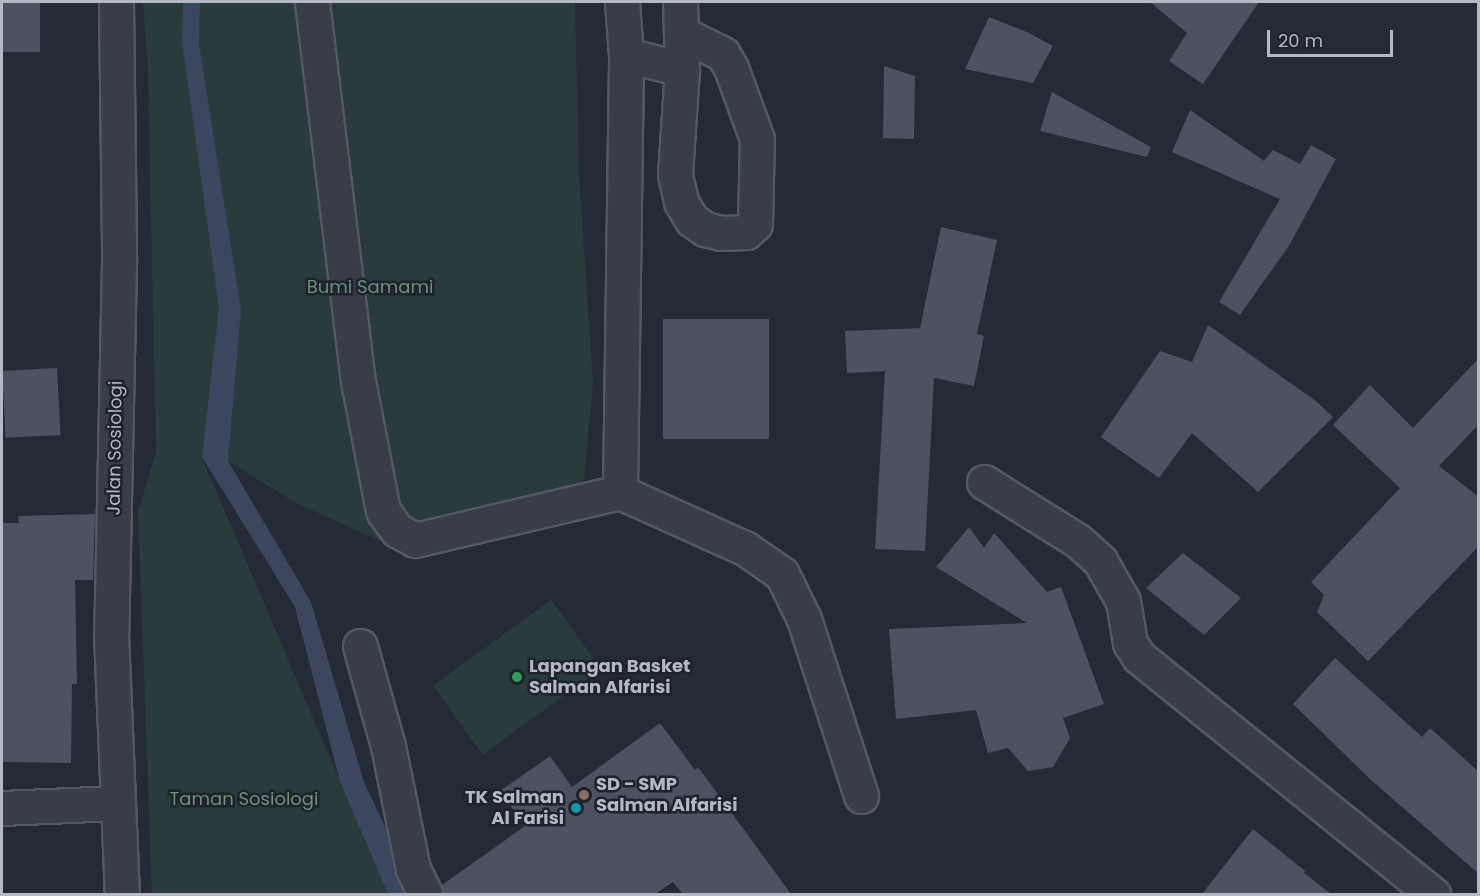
<!DOCTYPE html>
<style>
body{margin:0}
#map{position:relative;width:1480px;height:896px;overflow:hidden;background:#242b37;font-family:Poppins,sans-serif}
div>[style]{position:absolute}
[style*='--x']{left:calc(var(--x)*1px);top:calc(var(--y)*1px);width:calc(var(--w)*1px);rotate:calc(var(--a)*1deg)}
.green>*{inset:0;background:#2a3b3d;transform-origin:0 0}
.water>*{inset:0;background:#3c475f}
.building>*{inset:0;background:#4b5261;transform-origin:0 0}
.roads{filter:drop-shadow(2px 0 #535863) drop-shadow(-2px 0 #535863) drop-shadow(0 2px #535863) drop-shadow(0 -2px #535863)}
.street>*{height:33px;margin:-16.5px;padding:0 16.5px;transform-origin:16.5px;border-radius:16.5px;background:#383d48}
.dots>*{width:16px;height:16px;translate:-50% -50%;box-sizing:border-box;border:3px solid #1d222d;border-radius:50%}
span{translate:-50% -50%;white-space:nowrap;text-align:center;line-height:1.15;-webkit-text-stroke:5px #1d222d;paint-order:stroke}
.park-label{font-size:18px;color:#6d9279}
.street-label{font-size:18px;color:#b3b8c4}
.poi-label{font-size:18px;color:#b3b8c4;font-weight:700}
.left{translate:0 -50%;text-align:left}
.right{translate:-100% -50%;text-align:right}
.frame{position:absolute;inset:0;border:3px solid #b3b8c4;pointer-events:none}
.scale{position:absolute;left:1267px;top:30px;width:126px;height:27px;box-sizing:border-box;border:3px solid #b3b8c4;border-top:0;padding-left:8px;font-size:18px;line-height:21px;white-space:nowrap;color:#b3b8c4;-webkit-text-stroke:4px #1d222d;paint-order:stroke}
</style>
<div id="map">
<div class="green">
<i style="clip-path:polygon(143px 2px,575px 2px,579px 175px,593px 383px,584px 479px,559px 515px,497px 541px,385px 543px,296px 503px,228px 461px,202px 458px,388px 894px,152px 894px,138px 512px,156px 452px,148px 72px)"></i>
<i style="left:551px;top:600px;width:85px;height:146px;rotate:54deg"></i>
</div>
<div class="water">
<i style="clip-path:polygon(183px 2px,200px 2px,199px 44px,241px 310px,228px 461px,311px 602px,364px 782px,417px 894px,388px 894px,340px 782px,295px 607px,202px 457px,219px 308px,182px 42px)"></i>
</div>
<div class="building">
<i style="left:2px;top:2px;width:38px;height:50px"></i>
<i style="clip-path:polygon(1150px 2px,1259px 2px,1203px 84px,1169px 61px,1187px 33px)"></i>
<i style="clip-path:polygon(989px 17px,1029px 33px,1053px 46px,1033px 83px,965px 69px)"></i>
<i style="clip-path:polygon(884px 66px,915px 76px,914px 139px,883px 138px)"></i>
<i style="clip-path:polygon(1052px 92px,1151px 147px,1147px 157px,1040px 131px)"></i>
<i style="clip-path:polygon(1190px 110px,1264px 161px,1273px 150px,1300px 164px,1311px 145px,1336px 159px,1290px 244px,1240px 315px,1219px 302px,1280px 199px,1172px 152px)"></i>
<i style="clip-path:polygon(941px 227px,997px 240px,977px 334px,984px 336px,974px 386px,934px 378px,925px 551px,875px 549px,885px 371px,847px 373px,845px 331px,920px 328px)"></i>
<i style="left:663px;top:319px;width:106px;height:120px"></i>
<i style="clip-path:polygon(1208px 325px,1316px 401px,1333px 417px,1258px 492px,1192px 433px,1159px 478px,1101px 437px,1160px 351px,1192px 362px)"></i>
<i style="clip-path:polygon(1479px 358px,1479px 424px,1439px 466px,1479px 497px,1479px 546px,1368px 661px,1317px 612px,1324px 595px,1311px 582px,1400px 488px,1333px 425px,1370px 385px,1413px 428px)"></i>
<i style="left:57px;top:368px;width:67px;height:55px;rotate:87deg"></i>
<i style="clip-path:polygon(95px 514px,93px 580px,75px 580px,77px 684px,72px 684px,71px 763px,2px 762px,2px 523px,19px 523px,18px 516px)"></i>
<i style="clip-path:polygon(969px 527px,984px 548px,994px 533px,1047px 592px,1061px 587px,1104px 704px,1063px 718px,1070px 738px,1053px 767px,1028px 771px,1008px 748px,988px 753px,976px 710px,896px 719px,889px 629px,1027px 623px,936px 567px)"></i>
<i style="clip-path:polygon(1183px 553px,1241px 598px,1204px 635px,1146px 588px)"></i>
<i style="clip-path:polygon(1335px 658px,1422px 737px,1430px 728px,1479px 772px,1479px 874px,1371px 780px,1293px 704px)"></i>
<i style="clip-path:polygon(660px 723px,695px 770px,698px 767px,791px 894px,683px 894px,673px 882px,655px 894px,444px 894px,442px 885px,525px 826px,500px 791px,550px 756px,572px 787px)"></i>
<i style="clip-path:polygon(1253px 829px,1305px 871px,1304px 873px,1331px 894px,1202px 894px)"></i>
</div>
<div class="roads">
<div class="street">
<i style="--x:116;--y:2;--w:261;--a:89.3"></i>
<i style="--x:119;--y:263;--w:372;--a:91.2"></i>
<i style="--x:111;--y:635;--w:259;--a:87.6"></i>
<i style="--x:312;--y:2;--w:382;--a:83.1"></i>
<i style="--x:358;--y:381;--w:132;--a:79.1"></i>
<i style="--x:383;--y:511;--w:24;--a:54"></i>
<i style="--x:397;--y:530;--w:21;--a:29"></i>
<i style="--x:415;--y:540;--w:211;--a:-13.2"></i>
<i style="--x:620;--y:492;--w:138;--a:24.3"></i>
<i style="--x:746;--y:549;--w:44;--a:34.8"></i>
<i style="--x:782;--y:574;--w:50;--a:63.9"></i>
<i style="--x:804;--y:619;--w:186;--a:72.1"></i>
<i style="--x:622;--y:2;--w:53;--a:85.7"></i>
<i style="--x:626;--y:55;--w:58;--a:14"></i>
<i style="--x:680;--y:2;--w:67;--a:88.3"></i>
<i style="--x:682;--y:69;--w:106;--a:93.8"></i>
<i style="--x:675;--y:175;--w:28;--a:77"></i>
<i style="--x:681;--y:202;--w:21;--a:59"></i>
<i style="--x:692;--y:220;--w:16;--a:35"></i>
<i style="--x:705;--y:229;--w:16;--a:14"></i>
<i style="--x:721;--y:233;--w:25;--a:-2"></i>
<i style="--x:746;--y:232;--w:12;--a:-42"></i>
<i style="--x:755;--y:224;--w:85;--a:-88.7"></i>
<i style="--x:757;--y:139;--w:76;--a:-110.1"></i>
<i style="--x:731;--y:68;--w:16;--a:-120"></i>
<i style="--x:723;--y:54;--w:47;--a:-153.4"></i>
<i style="--x:984;--y:482;--w:111;--a:32.1"></i>
<i style="--x:1078;--y:541;--w:30;--a:42"></i>
<i style="--x:1100;--y:561;--w:46;--a:60.1"></i>
<i style="--x:1123;--y:601;--w:43;--a:80.5"></i>
<i style="--x:1130;--y:643;--w:17;--a:57"></i>
<i style="--x:1139;--y:657;--w:378;--a:38.9"></i>
<i style="--x:620;--y:492;--w:437;--a:-89.2"></i>
<i style="--x:360;--y:646;--w:104;--a:74.4"></i>
<i style="--x:388;--y:746;--w:126;--a:78.5"></i>
<i style="--x:413;--y:869;--w:28;--a:64"></i>
<i style="--x:2;--y:808;--w:116;--a:-2.5"></i>
</div>
</div>
<div class="dots">
<i style="left:517px;top:677px;background:#2e9e5b"></i>
<i style="left:584px;top:795px;background:#8d6e63"></i>
<i style="left:576px;top:808px;background:#0f9aa8"></i>
</div>
<div class="park-label">
<span style="left:370px;top:287px">Bumi Samami</span>
<span style="left:244px;top:799px">Taman Sosiologi</span>
</div>
<div class="street-label">
<span style="left:115px;top:448px;rotate:-89deg">Jalan Sosiologi</span>
</div>
<div class="poi-label">
<span class="left" style="left:529px;top:677px">Lapangan Basket<br>Salman Alfarisi</span>
<span class="left" style="left:596px;top:795px">SD - SMP<br>Salman Alfarisi</span>
<span class="right" style="left:564px;top:808px">TK Salman<br>Al Farisi</span>
</div>
<div class="frame"></div>
<div class="scale">20 m</div>
</div>
